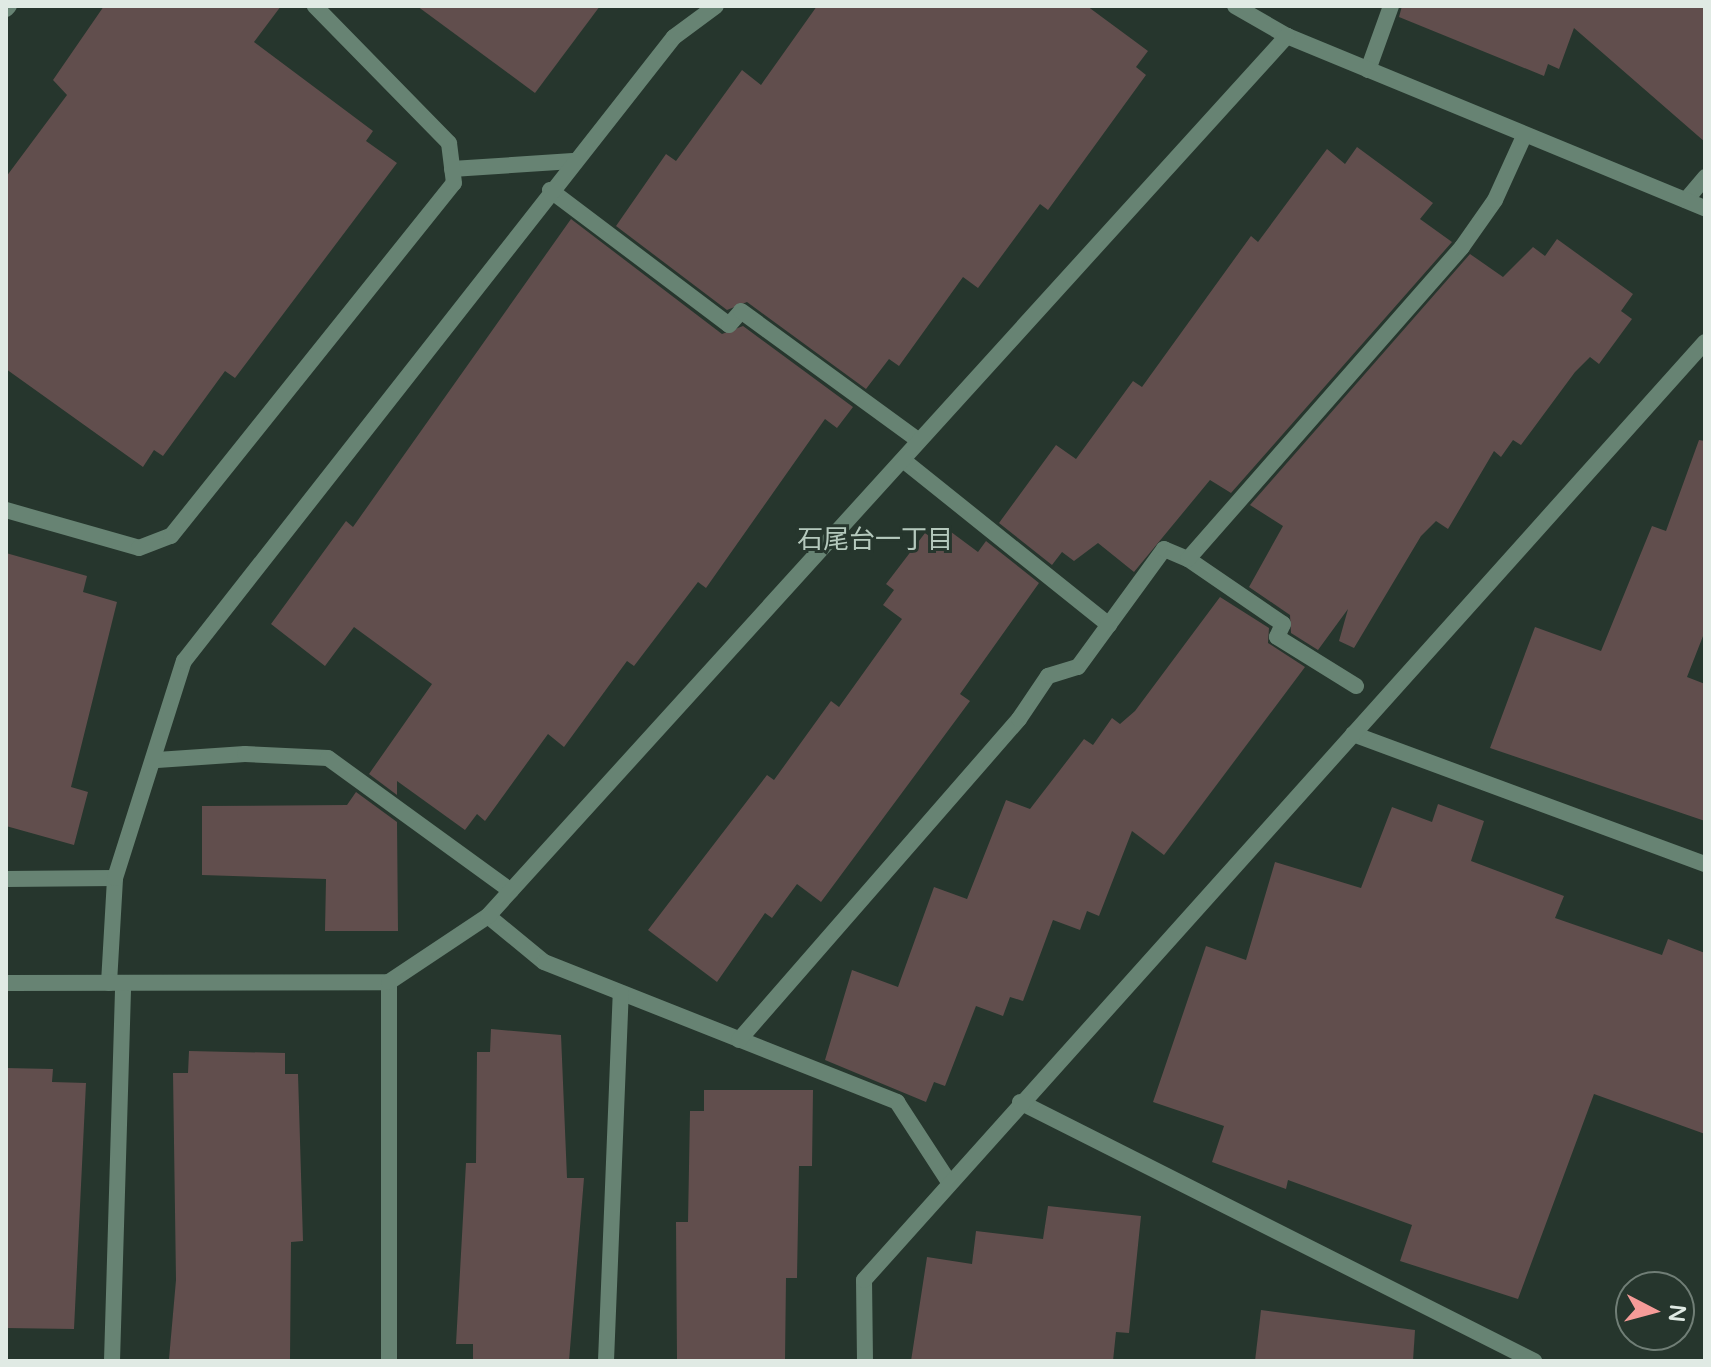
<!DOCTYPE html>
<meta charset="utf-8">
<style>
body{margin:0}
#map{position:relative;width:1711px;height:1367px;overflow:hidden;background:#26362d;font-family:"Varela Round","Noto Sans JP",sans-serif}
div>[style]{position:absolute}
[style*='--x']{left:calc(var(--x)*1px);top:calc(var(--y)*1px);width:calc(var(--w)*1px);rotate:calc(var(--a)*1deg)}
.building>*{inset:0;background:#614e4d}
.lane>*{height:16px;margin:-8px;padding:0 8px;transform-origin:8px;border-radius:8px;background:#678373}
.street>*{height:16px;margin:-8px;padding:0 8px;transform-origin:8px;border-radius:8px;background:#678373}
span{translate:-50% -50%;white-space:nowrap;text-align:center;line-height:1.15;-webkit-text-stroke:6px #26362d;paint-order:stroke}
.neighbourhood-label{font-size:26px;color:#b5c9bd}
.frame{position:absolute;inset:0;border:8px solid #e0eae4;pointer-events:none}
.north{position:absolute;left:1615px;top:1271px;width:80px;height:80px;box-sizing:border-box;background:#26362d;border:2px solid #707e76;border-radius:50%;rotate:96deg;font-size:22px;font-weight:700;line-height:32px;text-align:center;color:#e0eae4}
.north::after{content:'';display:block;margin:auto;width:28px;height:36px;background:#f59b98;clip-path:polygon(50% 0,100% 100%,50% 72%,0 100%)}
</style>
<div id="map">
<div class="building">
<i style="clip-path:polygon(104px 6px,281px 6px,254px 42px,373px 131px,366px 141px,397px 163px,235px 378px,225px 371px,163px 456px,154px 450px,143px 467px,6px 369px,6px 177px,67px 95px,53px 80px)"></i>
<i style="clip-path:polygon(417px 6px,600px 6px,535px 93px)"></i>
<i style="clip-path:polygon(817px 6px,1087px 6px,1148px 51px,1136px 67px,1146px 75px,1048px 210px,1040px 204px,978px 288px,963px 277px,899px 366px,889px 359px,866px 389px,747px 302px,727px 310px,616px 226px,666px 154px,676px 161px,742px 70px,761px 85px)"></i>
<i style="clip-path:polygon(1402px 6px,1705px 6px,1705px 142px,1574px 28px,1559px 69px,1548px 64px,1544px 76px,1399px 17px)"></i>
<i style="clip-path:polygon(1357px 147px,1433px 203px,1420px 219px,1452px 242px,1231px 493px,1210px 480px,1134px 572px,1098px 543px,1074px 561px,1062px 552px,1052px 565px,999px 523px,1056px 445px,1076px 459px,1133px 381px,1142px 387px,1251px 236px,1258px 242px,1327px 149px,1345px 164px)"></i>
<i style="clip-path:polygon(571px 219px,722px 334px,743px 326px,853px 407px,837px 428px,825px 419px,706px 588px,698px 582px,634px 666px,627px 661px,564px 747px,548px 734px,485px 821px,477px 814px,465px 830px,397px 781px,397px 795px,369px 774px,432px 684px,354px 627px,325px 666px,271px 624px,346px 521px,353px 527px)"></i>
<i style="clip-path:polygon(1557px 239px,1633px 294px,1621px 311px,1632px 319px,1599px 364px,1590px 357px,1575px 372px,1521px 445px,1513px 440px,1501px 457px,1494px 451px,1448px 529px,1436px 521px,1421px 536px,1354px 648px,1339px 641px,1348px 609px,1318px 650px,1291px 633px,1290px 615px,1249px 587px,1283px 526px,1250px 505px,1470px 254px,1503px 277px,1533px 247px,1545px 256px)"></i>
<i style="clip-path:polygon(1699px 440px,1705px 441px,1705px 631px,1687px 677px,1705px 684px,1705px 821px,1490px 748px,1535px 627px,1601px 651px,1652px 526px,1666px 531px)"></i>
<i style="clip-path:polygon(943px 526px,978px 552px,986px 541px,1039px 583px,960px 694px,970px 701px,821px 902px,797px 884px,772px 918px,765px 913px,717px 982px,648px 930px,767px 775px,774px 780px,831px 701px,839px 707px,902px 619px,883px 605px,894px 590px,886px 584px,925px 533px,933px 539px)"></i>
<i style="clip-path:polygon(6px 553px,87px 576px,83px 592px,117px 602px,71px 787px,88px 792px,74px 845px,6px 826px)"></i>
<i style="clip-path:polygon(1220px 597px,1269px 628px,1268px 643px,1305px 667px,1164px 855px,1132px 831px,1099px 916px,1087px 911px,1080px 930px,1053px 920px,1023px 1001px,1010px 997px,1003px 1016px,976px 1006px,945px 1086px,934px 1082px,926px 1102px,825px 1060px,852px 970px,898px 987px,934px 887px,967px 899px,1006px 800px,1030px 809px,1084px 739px,1093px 745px,1112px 718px,1120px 724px,1135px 711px)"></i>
<i style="clip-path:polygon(356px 792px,397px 822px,398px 931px,325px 931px,326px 879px,202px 875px,202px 806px,347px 805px)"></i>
<i style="clip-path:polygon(1438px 804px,1484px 821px,1471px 861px,1564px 896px,1555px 918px,1662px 955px,1668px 939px,1705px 953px,1705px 1134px,1594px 1094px,1518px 1299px,1400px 1261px,1412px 1225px,1288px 1180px,1286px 1189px,1212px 1162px,1224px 1126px,1153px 1102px,1206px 946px,1246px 960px,1275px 862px,1361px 888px,1392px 807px,1432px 822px)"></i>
<i style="clip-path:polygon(491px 1029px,561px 1035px,567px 1178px,584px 1178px,569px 1361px,473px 1361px,473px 1344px,456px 1344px,466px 1163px,476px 1163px,477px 1052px,490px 1052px)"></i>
<i style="clip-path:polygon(189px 1051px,285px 1053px,285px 1074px,298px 1074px,303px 1241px,291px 1242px,290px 1361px,169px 1359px,176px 1280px,173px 1073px,188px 1073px)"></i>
<i style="clip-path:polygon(6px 1068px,53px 1069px,52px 1082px,86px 1083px,74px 1329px,6px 1328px)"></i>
<i style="clip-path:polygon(704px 1090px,813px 1090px,812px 1166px,799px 1166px,797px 1278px,786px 1278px,785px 1361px,677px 1361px,676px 1222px,688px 1222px,690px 1111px,704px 1111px)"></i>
<i style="clip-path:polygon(1048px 1206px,1141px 1216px,1129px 1333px,1116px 1332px,1113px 1361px,911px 1361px,927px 1257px,972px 1264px,976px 1231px,1043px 1239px)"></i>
<i style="clip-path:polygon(1261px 1310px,1415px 1330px,1413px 1361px,1255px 1361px)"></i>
</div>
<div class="lane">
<i style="--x:1368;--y:70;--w:68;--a:-70.2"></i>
<i style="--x:452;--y:169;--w:121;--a:-3.8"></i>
<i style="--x:550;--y:190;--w:224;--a:37"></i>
<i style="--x:729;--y:325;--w:18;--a:-49"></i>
<i style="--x:741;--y:311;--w:220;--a:36.1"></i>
<i style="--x:1686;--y:200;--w:30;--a:-50"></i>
<i style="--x:903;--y:460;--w:264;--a:38.7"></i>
<i style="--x:1188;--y:559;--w:115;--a:34.4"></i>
<i style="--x:1283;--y:624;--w:14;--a:115"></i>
<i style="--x:1277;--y:637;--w:93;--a:31.8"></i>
<i style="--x:157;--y:760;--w:88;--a:-3.9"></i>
<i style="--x:245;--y:754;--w:83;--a:2.8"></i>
<i style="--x:328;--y:758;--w:226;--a:36"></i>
<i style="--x:6;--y:879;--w:109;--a:-0.5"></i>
<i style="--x:488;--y:916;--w:72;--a:39.4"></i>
<i style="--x:544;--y:962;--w:380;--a:21.6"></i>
<i style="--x:897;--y:1102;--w:95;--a:57"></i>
<i style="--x:109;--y:983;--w:105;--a:-86.7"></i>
<i style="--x:115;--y:878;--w:228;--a:-72.4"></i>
<i style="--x:184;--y:661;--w:793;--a:-51.86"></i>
<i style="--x:674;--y:37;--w:52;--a:-36.4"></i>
<i style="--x:739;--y:1040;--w:426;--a:-48.9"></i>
<i style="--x:1019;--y:719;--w:52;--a:-56"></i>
<i style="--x:1048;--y:676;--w:31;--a:-17"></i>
<i style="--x:1078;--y:667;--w:146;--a:-53.9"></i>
<i style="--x:1164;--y:549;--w:26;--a:23"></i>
<i style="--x:1188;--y:559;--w:415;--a:-48.7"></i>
<i style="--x:1462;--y:247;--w:57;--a:-54.9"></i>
<i style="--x:1495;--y:200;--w:72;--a:-65.6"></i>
<i style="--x:112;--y:1361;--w:378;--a:-88.3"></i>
<i style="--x:606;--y:1361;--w:368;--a:-87.7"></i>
</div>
<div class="street">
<i style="--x:1235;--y:6;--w:60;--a:30"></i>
<i style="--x:1287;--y:36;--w:452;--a:22.4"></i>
<i style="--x:6;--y:9;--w:4;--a:-45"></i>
<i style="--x:6;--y:510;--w:138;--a:15.9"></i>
<i style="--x:139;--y:548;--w:34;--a:-21"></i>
<i style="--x:171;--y:536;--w:452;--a:-51.3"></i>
<i style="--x:454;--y:183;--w:40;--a:-97.1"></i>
<i style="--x:449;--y:143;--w:192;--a:-134.4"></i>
<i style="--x:1353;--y:734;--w:375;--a:20.3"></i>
<i style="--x:6;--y:983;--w:383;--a:-0.1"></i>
<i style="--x:1020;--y:1102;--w:576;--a:26.74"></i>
<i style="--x:389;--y:1361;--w:379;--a:-90"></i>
<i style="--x:389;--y:982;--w:119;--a:-33.7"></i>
<i style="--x:488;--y:916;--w:1189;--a:-47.76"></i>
<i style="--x:865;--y:1361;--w:81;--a:-90.7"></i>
<i style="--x:864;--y:1280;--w:1260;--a:-48.12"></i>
</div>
<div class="neighbourhood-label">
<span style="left:875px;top:540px">石尾台一丁目</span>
</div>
<div class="frame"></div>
<div class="north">N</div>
</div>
